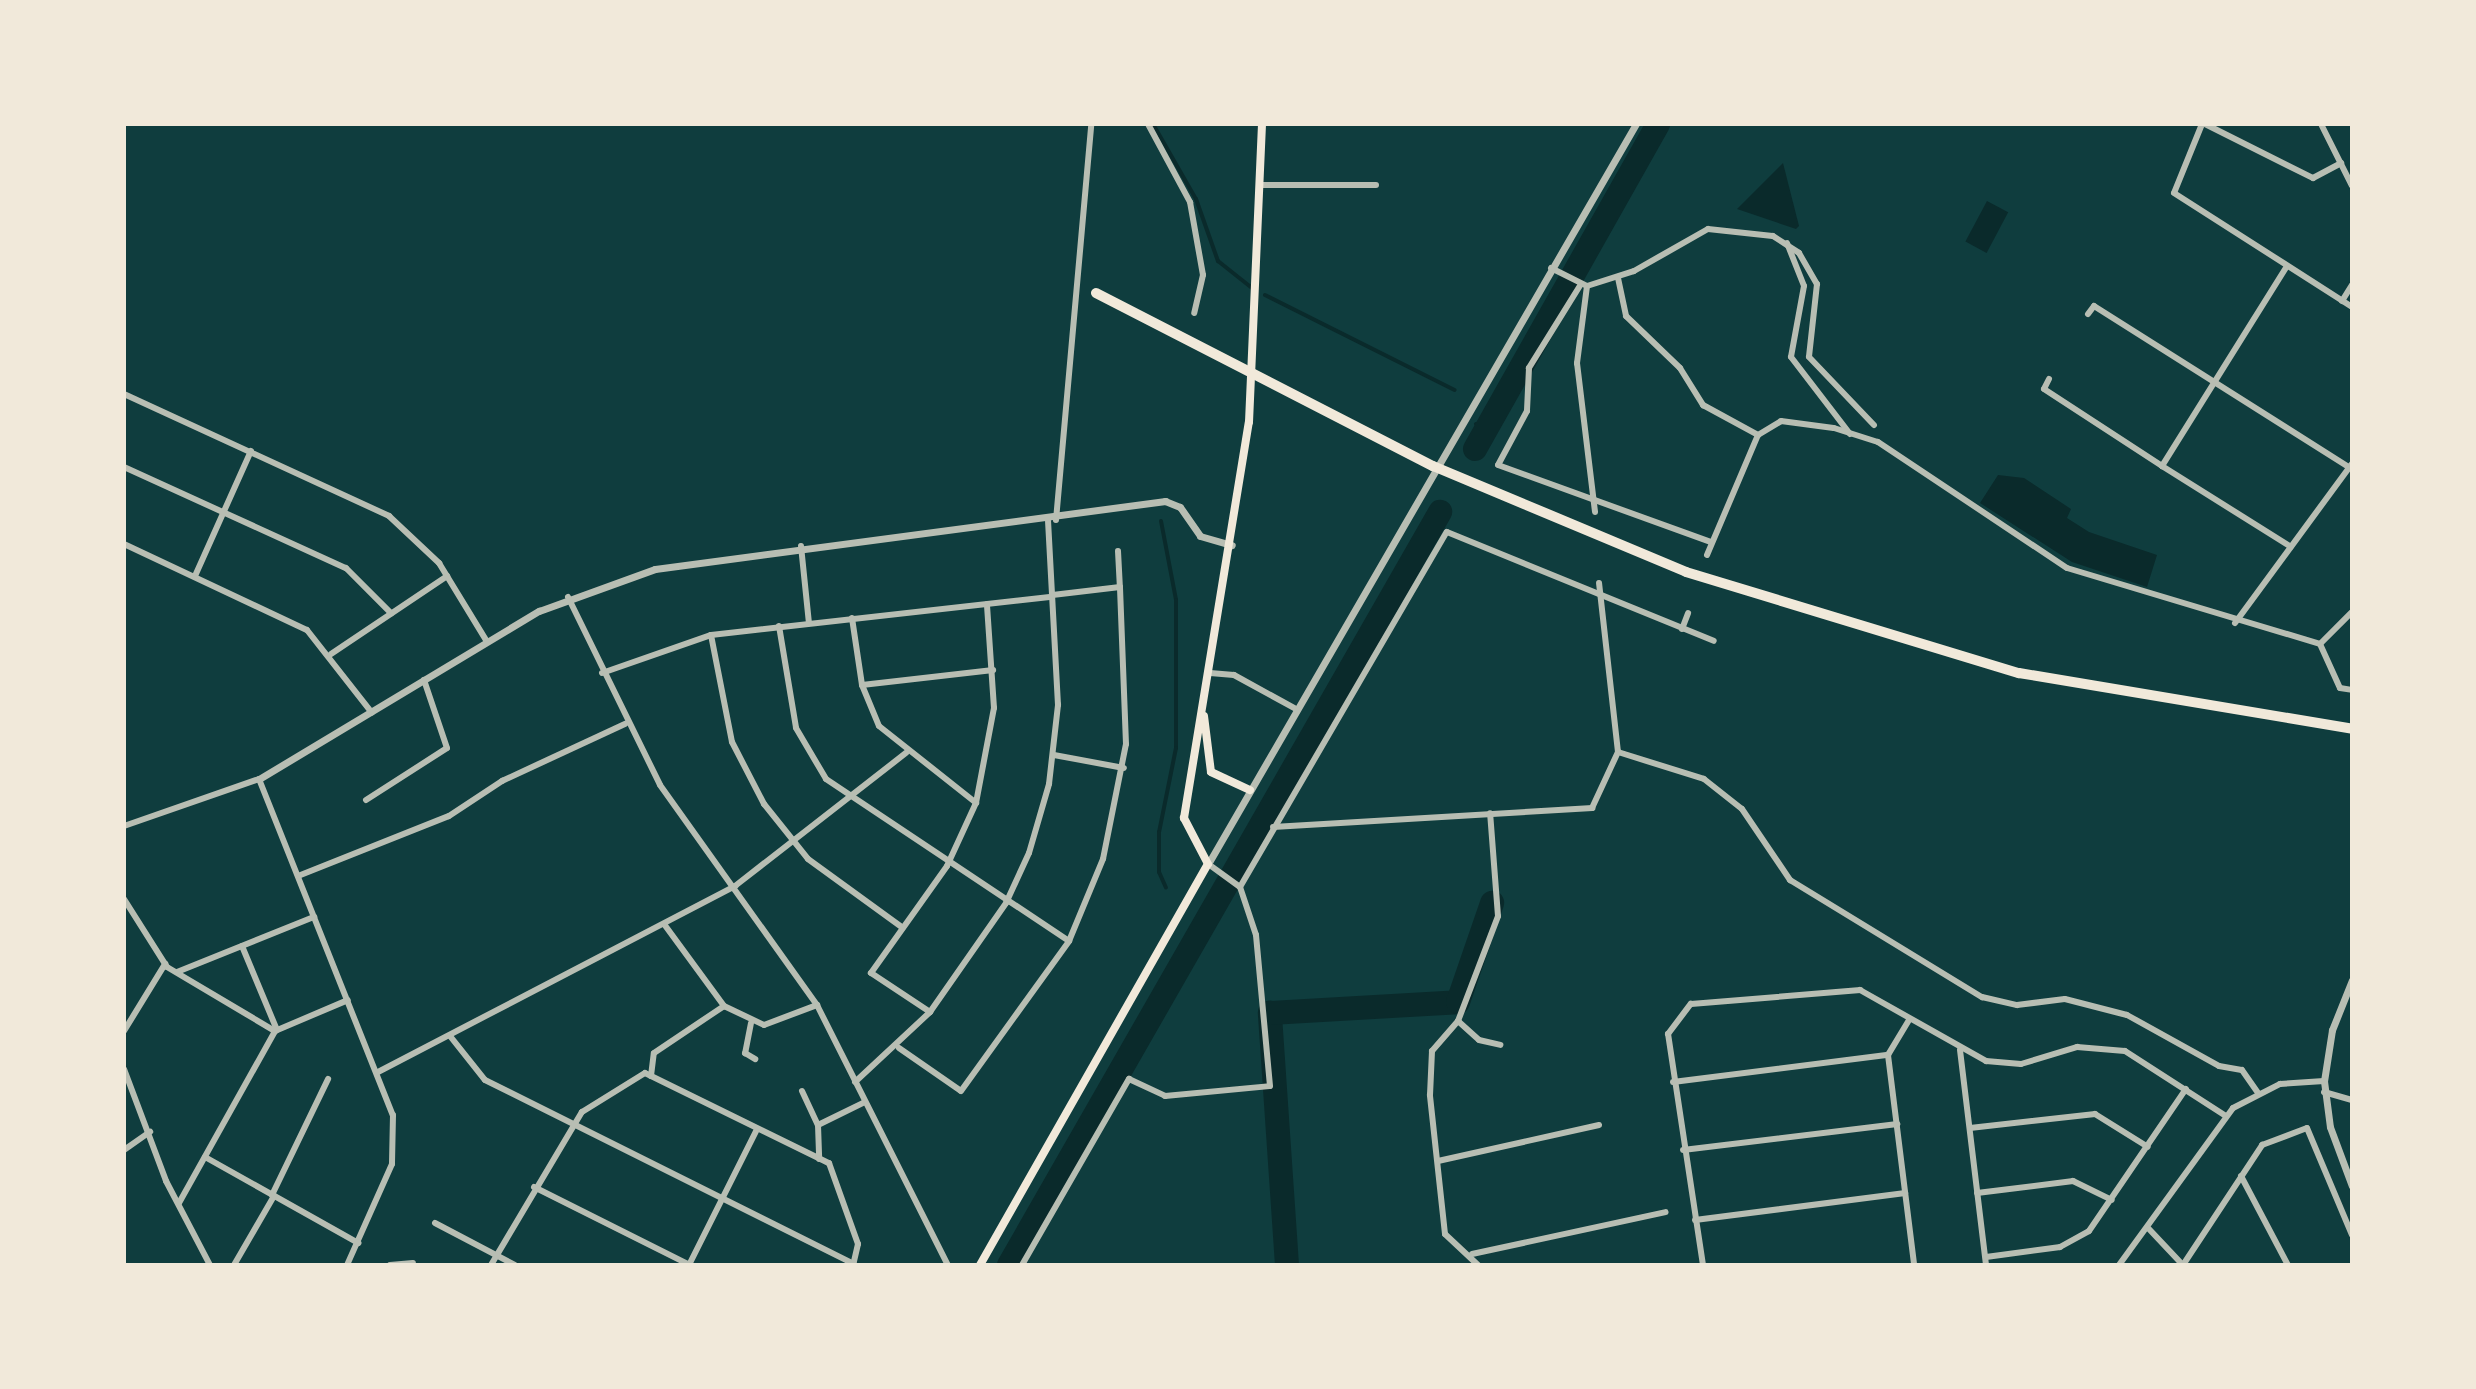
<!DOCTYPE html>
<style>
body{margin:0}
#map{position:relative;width:2476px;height:1389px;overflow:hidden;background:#0f3d3e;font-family:"Open Sans",sans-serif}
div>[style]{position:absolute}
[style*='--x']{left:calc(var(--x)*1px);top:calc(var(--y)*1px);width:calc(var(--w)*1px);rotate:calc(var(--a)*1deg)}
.water>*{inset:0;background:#0a2a2b;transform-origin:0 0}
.stream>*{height:4px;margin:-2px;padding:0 2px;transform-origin:2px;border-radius:2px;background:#0a2a2b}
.river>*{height:24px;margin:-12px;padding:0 12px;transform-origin:12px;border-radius:12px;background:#0a2a2b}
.minor>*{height:6px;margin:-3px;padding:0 3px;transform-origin:3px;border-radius:3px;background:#b8beb3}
.tertiary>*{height:7px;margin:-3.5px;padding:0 3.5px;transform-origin:3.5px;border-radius:3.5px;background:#b8beb3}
.secondary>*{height:8px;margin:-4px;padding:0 4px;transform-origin:4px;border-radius:4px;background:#f1e9da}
.trunk>*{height:10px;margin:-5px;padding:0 5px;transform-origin:5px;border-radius:5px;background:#f1e9da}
span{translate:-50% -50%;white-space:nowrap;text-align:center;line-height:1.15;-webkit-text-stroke:6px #f1e9da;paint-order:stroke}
.frame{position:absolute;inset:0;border:126px solid #f1e9da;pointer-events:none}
</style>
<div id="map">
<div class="water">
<i style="clip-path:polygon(1783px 163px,1799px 226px,1796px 229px,1737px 209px)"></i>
<i style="left:1987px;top:201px;width:24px;height:46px;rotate:28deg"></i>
<i style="clip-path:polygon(1998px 475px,2024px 478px,2071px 509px,2067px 518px,2089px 532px,2157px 555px,2147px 587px,2072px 562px,1980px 503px)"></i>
</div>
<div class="stream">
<i style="--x:1153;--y:124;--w:86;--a:60.2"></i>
<i style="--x:1196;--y:199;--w:66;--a:70.5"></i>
<i style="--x:1218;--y:261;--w:43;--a:38.5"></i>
<i style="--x:1265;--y:295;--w:212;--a:26.6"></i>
<i style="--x:1476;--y:424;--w:13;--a:58"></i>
<i style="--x:1161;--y:521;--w:80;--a:79.2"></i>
<i style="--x:1176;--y:600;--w:148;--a:90"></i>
<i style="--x:1176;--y:748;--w:86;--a:101.4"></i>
<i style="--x:1159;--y:832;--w:40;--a:90"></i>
<i style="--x:1159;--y:872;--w:17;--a:66"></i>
</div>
<div class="river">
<i style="--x:1475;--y:449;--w:373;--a:-60.6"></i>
<i style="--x:1009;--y:1265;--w:868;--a:-60.21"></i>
<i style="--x:1287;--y:1265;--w:253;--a:-93.9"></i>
<i style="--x:1270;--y:1013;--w:188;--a:-3.3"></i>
<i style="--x:1458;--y:1002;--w:105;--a:-71"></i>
</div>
<div class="minor">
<i style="--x:1148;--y:124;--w:89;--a:61.7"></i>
<i style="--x:1190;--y:202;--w:74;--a:79.9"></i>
<i style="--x:1203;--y:275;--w:39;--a:103"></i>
<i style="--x:2202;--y:124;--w:74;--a:112.1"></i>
<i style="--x:2174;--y:193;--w:211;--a:32.6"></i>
<i style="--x:2205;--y:124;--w:121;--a:26.6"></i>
<i style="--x:2313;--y:178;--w:32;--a:-28"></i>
<i style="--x:2321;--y:124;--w:69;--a:63.4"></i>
<i style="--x:1261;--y:185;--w:115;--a:0"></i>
<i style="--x:1787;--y:243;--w:46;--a:68.4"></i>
<i style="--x:1804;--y:286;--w:72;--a:100.4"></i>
<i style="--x:1791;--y:357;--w:97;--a:52.5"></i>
<i style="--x:2287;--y:266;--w:236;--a:122"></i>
<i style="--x:2162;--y:466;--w:152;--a:32.1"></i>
<i style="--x:1551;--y:268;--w:40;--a:26.6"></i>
<i style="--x:1587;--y:286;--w:49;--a:-17.7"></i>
<i style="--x:1634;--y:271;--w:85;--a:-29.6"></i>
<i style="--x:1708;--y:229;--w:65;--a:6.1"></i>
<i style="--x:1773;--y:236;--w:31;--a:33"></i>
<i style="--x:1799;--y:253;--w:36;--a:60"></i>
<i style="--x:1817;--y:284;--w:73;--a:96.3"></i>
<i style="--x:1809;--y:357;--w:94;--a:46.3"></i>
<i style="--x:1618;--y:278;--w:39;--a:78"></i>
<i style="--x:1626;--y:316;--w:75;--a:43.9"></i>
<i style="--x:1680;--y:368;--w:44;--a:58.1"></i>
<i style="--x:1703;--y:405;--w:63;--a:28.6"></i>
<i style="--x:1581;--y:284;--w:99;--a:121.8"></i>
<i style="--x:1529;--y:368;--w:43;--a:92.7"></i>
<i style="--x:1527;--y:411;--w:61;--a:118.2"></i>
<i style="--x:1498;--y:465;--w:226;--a:19.9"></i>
<i style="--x:1587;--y:286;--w:78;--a:97.4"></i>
<i style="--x:1577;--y:363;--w:150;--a:83.1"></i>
<i style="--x:2342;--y:301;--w:19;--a:-58"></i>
<i style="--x:2088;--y:314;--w:10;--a:-53"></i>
<i style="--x:2094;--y:306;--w:305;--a:32.3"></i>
<i style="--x:2049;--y:379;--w:11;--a:117"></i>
<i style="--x:2044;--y:389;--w:141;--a:33.1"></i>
<i style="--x:124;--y:394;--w:292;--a:24.7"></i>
<i style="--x:389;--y:516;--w:69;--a:43.2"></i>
<i style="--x:439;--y:563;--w:90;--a:58.6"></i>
<i style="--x:124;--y:467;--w:244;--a:24.5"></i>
<i style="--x:346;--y:568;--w:64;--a:45"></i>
<i style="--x:1056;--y:520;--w:398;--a:-84.9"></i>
<i style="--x:124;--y:544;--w:202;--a:25.2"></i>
<i style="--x:307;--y:630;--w:105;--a:51.9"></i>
<i style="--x:801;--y:546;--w:77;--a:84.1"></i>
<i style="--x:1118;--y:551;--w:36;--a:87"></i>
<i style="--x:1707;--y:555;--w:130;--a:-67"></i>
<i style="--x:1758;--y:435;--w:27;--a:-31"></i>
<i style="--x:1781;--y:421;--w:53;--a:7.5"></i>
<i style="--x:1834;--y:428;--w:46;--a:17.7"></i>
<i style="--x:1878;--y:442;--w:227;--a:33.7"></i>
<i style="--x:2067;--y:568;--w:264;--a:16.7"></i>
<i style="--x:195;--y:576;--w:137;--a:-65.9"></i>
<i style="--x:568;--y:597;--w:209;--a:63.9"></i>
<i style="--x:660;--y:785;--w:270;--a:54.5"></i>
<i style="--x:817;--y:1005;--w:291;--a:63.3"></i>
<i style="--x:852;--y:618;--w:68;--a:81.5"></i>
<i style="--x:862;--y:685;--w:44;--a:67.5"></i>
<i style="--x:879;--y:726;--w:124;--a:38.4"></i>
<i style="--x:976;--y:803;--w:97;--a:-79.3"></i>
<i style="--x:994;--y:708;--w:104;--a:-93.9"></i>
<i style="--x:2235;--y:623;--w:197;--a:-53.7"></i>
<i style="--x:779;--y:626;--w:103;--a:80.5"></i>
<i style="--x:796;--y:728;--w:59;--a:59.5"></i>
<i style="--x:826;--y:779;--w:292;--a:33.7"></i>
<i style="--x:1682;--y:629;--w:17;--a:-69"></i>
<i style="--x:711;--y:635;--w:109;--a:78.9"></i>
<i style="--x:732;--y:742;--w:70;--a:62.7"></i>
<i style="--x:764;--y:804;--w:70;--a:51.3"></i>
<i style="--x:808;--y:859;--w:117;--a:36"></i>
<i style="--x:2320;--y:644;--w:48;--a:65.6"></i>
<i style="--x:2340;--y:688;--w:12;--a:9"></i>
<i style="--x:2320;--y:644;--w:45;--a:-45"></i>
<i style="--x:331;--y:654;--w:140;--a:-33.9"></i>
<i style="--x:602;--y:673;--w:115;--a:-19.2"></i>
<i style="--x:711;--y:635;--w:343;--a:-6.4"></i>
<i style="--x:1210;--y:673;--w:24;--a:5"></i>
<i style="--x:1234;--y:675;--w:71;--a:28.7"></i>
<i style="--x:862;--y:685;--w:132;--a:-6.5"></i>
<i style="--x:1618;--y:752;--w:90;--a:17.4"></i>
<i style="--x:1704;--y:779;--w:48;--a:38.3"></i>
<i style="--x:1742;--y:809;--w:86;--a:55.9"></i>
<i style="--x:1790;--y:880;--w:225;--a:31.4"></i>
<i style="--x:1982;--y:997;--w:36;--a:13"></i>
<i style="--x:2017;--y:1005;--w:48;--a:-7.1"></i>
<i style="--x:2065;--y:999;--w:64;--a:14.5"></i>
<i style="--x:2127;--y:1015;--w:105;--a:29"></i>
<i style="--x:2219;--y:1066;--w:23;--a:10"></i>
<i style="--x:2242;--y:1070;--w:28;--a:55"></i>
<i style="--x:1054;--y:755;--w:71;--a:10.5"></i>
<i style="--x:366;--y:800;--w:96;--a:-32.7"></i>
<i style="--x:447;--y:748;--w:72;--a:-108.7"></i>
<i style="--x:124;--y:826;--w:143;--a:-19.2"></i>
<i style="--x:259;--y:779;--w:362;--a:68.3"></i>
<i style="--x:393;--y:1115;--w:49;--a:91.2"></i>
<i style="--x:392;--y:1164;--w:111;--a:114"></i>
<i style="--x:1273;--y:827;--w:320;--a:-3.4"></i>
<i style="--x:1592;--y:808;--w:62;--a:-65.1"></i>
<i style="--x:1618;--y:752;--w:170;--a:-96.4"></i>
<i style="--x:298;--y:876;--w:162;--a:-21.7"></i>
<i style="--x:449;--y:816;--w:64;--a:-33.4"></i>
<i style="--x:502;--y:781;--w:136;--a:-24.9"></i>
<i style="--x:1240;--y:887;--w:411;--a:-59.8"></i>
<i style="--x:1447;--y:532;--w:288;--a:22.2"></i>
<i style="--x:124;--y:899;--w:80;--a:57.7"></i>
<i style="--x:167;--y:967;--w:126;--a:30.7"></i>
<i style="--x:664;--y:924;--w:102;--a:53.8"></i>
<i style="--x:242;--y:946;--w:91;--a:67.4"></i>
<i style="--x:177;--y:972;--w:148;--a:-21.9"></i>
<i style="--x:930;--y:1012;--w:71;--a:-146.5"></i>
<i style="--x:871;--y:973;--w:131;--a:-54.6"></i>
<i style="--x:947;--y:866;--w:69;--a:-65.3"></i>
<i style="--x:1909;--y:1020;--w:41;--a:121"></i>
<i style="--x:1888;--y:1055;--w:212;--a:82.9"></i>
<i style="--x:1458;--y:1021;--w:28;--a:42"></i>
<i style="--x:1479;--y:1040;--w:22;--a:13"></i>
<i style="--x:751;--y:1023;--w:31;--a:101"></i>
<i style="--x:745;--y:1053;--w:12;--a:31"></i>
<i style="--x:124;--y:1031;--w:79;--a:-58.5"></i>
<i style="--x:450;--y:1036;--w:56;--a:51.5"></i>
<i style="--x:485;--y:1080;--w:412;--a:26.5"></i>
<i style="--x:899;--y:1048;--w:75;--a:34.7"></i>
<i style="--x:961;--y:1091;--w:185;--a:-54.2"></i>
<i style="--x:1069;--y:941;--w:89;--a:-67.5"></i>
<i style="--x:1103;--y:859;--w:117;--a:-78.7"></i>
<i style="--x:1126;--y:744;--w:157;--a:-92.2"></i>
<i style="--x:1120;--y:587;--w:68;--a:173.3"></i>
<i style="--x:1960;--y:1050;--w:217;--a:83.1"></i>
<i style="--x:124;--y:1069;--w:120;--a:69.4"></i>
<i style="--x:166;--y:1181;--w:95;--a:62.4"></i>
<i style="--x:378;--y:1072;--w:403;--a:-27.5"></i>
<i style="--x:735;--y:886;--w:217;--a:-37.9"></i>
<i style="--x:651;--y:1076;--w:23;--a:-83"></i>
<i style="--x:654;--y:1053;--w:84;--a:-33.9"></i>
<i style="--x:724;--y:1006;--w:44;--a:25.4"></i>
<i style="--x:764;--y:1025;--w:57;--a:-20.7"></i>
<i style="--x:855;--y:1082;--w:103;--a:-43"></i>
<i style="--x:930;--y:1012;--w:133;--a:-55.1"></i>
<i style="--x:1006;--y:903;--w:55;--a:-65.3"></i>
<i style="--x:1029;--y:853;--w:72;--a:-73.8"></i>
<i style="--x:1049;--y:784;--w:80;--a:-83.5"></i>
<i style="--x:1058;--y:705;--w:184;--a:-93.1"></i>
<i style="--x:1673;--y:1082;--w:217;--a:-7.2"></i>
<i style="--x:802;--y:1091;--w:38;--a:65"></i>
<i style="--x:818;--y:1125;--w:34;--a:88"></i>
<i style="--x:2324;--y:1092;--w:29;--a:16"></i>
<i style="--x:818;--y:1125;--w:52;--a:-26.1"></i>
<i style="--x:1970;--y:1128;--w:126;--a:-6.4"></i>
<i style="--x:2095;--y:1114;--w:62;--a:31.9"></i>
<i style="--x:124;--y:1150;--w:32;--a:-35"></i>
<i style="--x:1683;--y:1150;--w:216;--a:-6.9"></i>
<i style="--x:205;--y:1157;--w:176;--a:29.3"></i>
<i style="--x:1438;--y:1161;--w:165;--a:-12.6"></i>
<i style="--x:2241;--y:1176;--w:101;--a:62.2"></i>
<i style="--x:534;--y:1187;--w:174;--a:26.6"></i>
<i style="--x:1977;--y:1193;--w:97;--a:-7.1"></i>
<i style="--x:2073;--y:1181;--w:43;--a:26"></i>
<i style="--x:272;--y:1195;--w:129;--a:-64.2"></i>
<i style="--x:179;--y:1203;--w:197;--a:-60.8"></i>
<i style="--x:275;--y:1031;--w:79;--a:-23"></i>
<i style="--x:1695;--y:1220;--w:212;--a:-7.3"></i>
<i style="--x:435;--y:1223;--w:90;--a:27.7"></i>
<i style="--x:2149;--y:1229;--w:48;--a:46.7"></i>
<i style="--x:1472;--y:1254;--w:198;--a:-12.2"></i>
<i style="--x:1986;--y:1257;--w:75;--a:-7.7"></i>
<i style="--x:2060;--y:1247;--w:33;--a:-29"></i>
<i style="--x:2089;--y:1231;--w:172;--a:-55.7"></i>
<i style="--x:234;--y:1265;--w:80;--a:-59.9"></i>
<i style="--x:390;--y:1265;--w:23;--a:-5"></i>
<i style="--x:491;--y:1265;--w:178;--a:-59.3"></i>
<i style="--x:582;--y:1112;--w:74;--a:-31.8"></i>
<i style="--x:645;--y:1073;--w:205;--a:26.1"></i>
<i style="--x:829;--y:1163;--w:86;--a:70.3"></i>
<i style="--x:858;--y:1244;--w:22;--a:103"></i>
<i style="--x:689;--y:1265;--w:152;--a:-63.4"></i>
<i style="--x:1022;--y:1265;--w:215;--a:-60.1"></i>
<i style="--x:1129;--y:1079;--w:40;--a:25"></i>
<i style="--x:1165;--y:1096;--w:105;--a:-5.4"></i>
<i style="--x:1270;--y:1086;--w:152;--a:-95.3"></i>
<i style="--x:1256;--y:935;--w:51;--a:-108.4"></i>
<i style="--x:1240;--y:887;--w:39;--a:-144"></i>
<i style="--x:1478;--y:1265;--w:45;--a:-136.8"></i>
<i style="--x:1445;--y:1234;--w:140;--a:-96.2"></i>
<i style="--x:1430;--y:1095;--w:44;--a:-87.4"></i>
<i style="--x:1432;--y:1051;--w:40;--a:-49"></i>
<i style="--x:1458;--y:1021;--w:112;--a:-69.1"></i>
<i style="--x:1498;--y:916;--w:103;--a:-94.4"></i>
<i style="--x:1703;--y:1265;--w:234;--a:-98.6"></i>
<i style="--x:1668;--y:1034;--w:38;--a:-53"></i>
<i style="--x:1691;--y:1004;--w:170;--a:-4.7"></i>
<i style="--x:1860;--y:990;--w:145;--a:29.4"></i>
<i style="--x:1986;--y:1061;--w:35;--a:5"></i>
<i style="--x:2021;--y:1064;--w:59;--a:-16.9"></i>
<i style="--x:2077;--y:1047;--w:48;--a:4.8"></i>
<i style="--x:2125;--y:1051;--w:120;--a:32.8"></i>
<i style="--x:2119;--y:1265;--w:194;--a:-54"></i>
<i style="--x:2233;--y:1108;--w:53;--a:-27.1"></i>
<i style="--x:2280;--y:1084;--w:44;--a:-3.9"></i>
<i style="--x:2183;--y:1265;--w:144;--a:-56.6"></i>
<i style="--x:2262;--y:1145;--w:48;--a:-20.7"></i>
<i style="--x:2307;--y:1128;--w:116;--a:67.2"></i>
</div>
<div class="tertiary">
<i style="--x:259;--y:779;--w:327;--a:-31"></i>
<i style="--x:539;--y:611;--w:123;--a:-19.9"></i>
<i style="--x:655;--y:569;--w:515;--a:-7.59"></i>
<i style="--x:1165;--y:501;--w:16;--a:22"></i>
<i style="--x:1180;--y:507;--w:35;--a:55"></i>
<i style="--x:1200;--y:536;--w:33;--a:16"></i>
<i style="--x:1208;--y:864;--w:855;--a:-59.96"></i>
<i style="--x:2352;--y:980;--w:54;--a:111.8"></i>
<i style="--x:2332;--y:1030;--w:52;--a:98.9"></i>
<i style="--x:2324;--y:1081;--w:46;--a:82.6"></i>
<i style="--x:2330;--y:1127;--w:63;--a:69.6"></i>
</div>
<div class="secondary">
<i style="--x:1204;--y:716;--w:56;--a:82.9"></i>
<i style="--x:1211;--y:772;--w:43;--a:24.8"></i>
<i style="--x:980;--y:1265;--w:461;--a:-60.4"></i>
<i style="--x:1208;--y:864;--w:52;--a:-117.6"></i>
<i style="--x:1184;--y:818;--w:401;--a:-80.7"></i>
<i style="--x:1249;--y:422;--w:298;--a:-87.5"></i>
</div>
<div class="trunk">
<i style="--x:1096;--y:293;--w:379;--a:27.2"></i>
<i style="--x:1433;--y:466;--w:274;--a:22.7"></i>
<i style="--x:1686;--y:572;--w:348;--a:16.9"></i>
<i style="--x:2019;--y:673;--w:338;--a:9.5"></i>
</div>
<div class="frame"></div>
</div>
